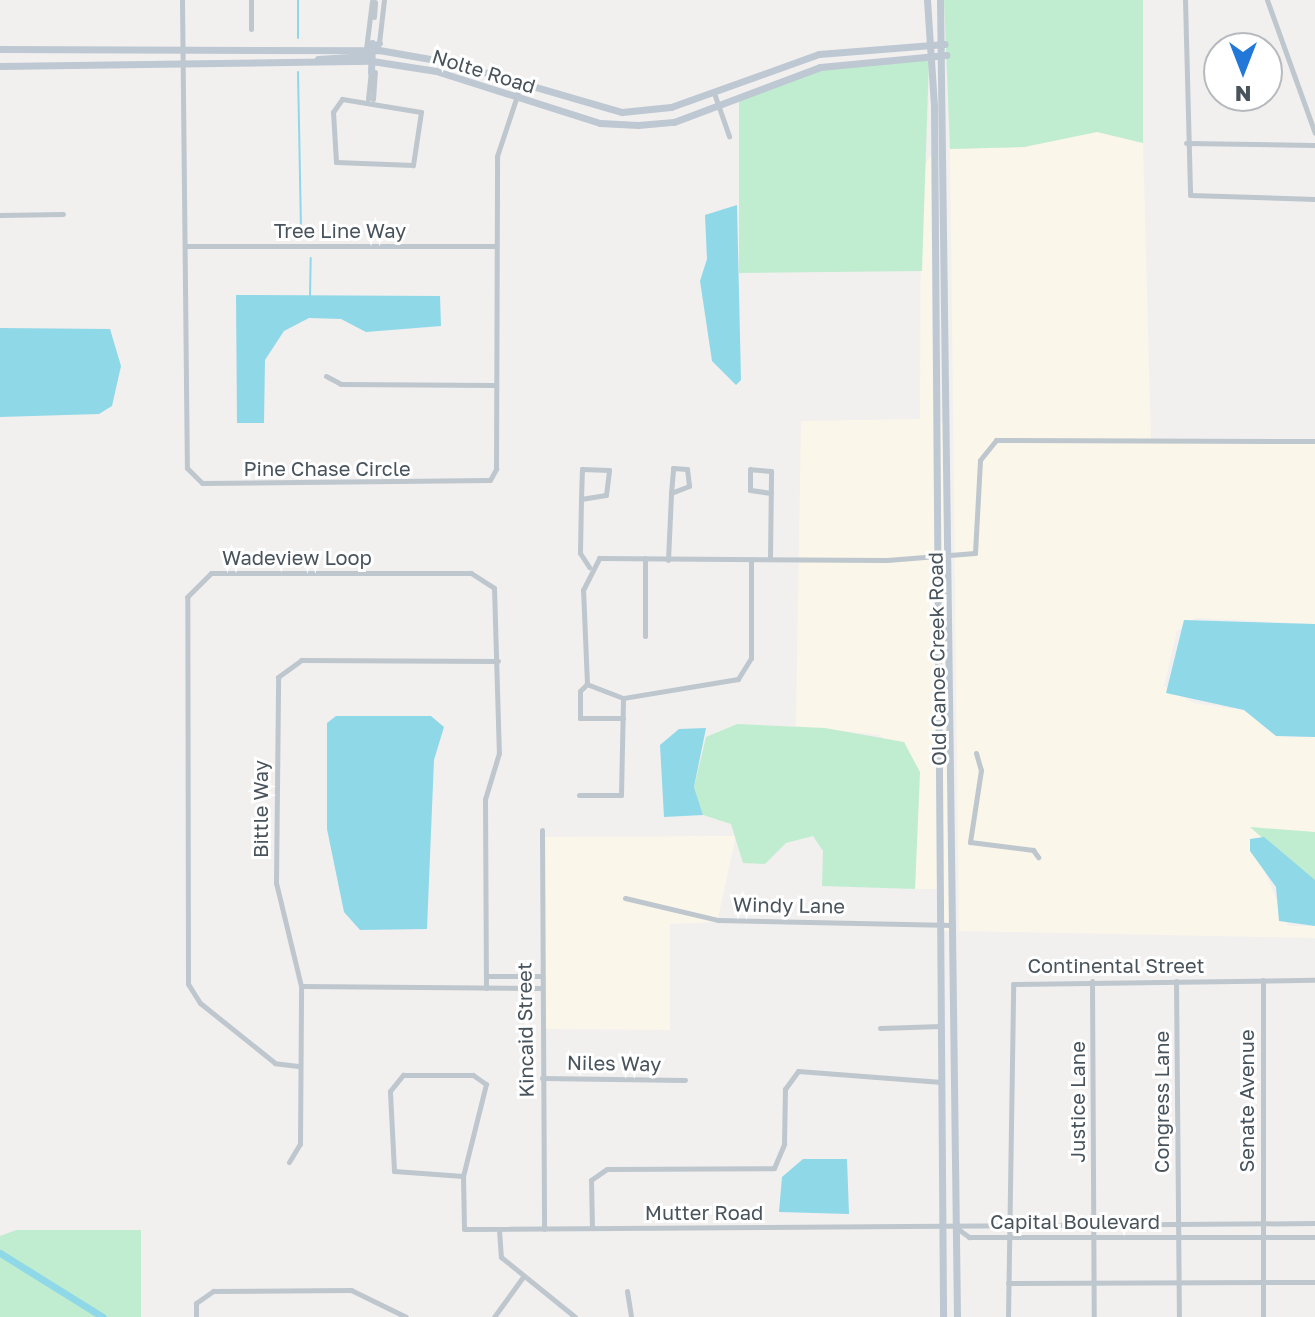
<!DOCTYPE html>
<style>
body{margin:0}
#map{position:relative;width:1315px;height:1317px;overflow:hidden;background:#f2efef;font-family:"Golos Text",sans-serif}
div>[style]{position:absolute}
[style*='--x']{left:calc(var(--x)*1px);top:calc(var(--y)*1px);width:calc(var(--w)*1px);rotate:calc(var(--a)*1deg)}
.commercial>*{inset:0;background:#fbf6ea}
.green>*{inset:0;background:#c0edd0}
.water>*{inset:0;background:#8fd8e8}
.stream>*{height:2px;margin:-1px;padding:0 1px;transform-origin:1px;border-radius:1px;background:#8fd8e8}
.canal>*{height:7px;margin:-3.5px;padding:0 3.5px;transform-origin:3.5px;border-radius:3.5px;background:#8fd8e8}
.street>*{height:5px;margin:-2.5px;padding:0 2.5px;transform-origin:2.5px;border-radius:2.5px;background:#bec7cd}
.secondary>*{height:7px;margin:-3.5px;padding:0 3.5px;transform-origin:3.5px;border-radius:3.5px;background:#bec8d2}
span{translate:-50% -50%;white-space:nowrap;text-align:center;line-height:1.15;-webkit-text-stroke:6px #fff;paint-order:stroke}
.street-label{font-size:20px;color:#48535c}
.north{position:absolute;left:1203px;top:32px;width:80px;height:80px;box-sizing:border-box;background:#fff;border:2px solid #b6babe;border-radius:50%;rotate:180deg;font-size:22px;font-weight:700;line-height:32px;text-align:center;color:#48535c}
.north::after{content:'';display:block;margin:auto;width:28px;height:36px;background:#2278d9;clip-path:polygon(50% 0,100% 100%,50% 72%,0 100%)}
</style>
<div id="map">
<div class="commercial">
<i style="clip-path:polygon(1097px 132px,1143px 143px,1151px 442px,1315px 442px,1315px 624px,1196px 618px,1177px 631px,1164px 686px,1194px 703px,1244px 710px,1276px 736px,1315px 737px,1315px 832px,1252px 828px,1264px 837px,1251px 839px,1288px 926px,1315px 926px,1315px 938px,959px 931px,950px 149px,1024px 147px)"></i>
<i style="clip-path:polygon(931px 155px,937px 889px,915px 889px,920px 772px,880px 735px,796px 726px,801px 421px,920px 419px,921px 171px)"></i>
<i style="clip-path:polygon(940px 423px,946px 423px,952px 931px,944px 931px)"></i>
<i style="clip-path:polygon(736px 836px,717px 922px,670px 924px,670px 1030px,542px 1029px,542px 837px)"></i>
</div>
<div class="green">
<i style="clip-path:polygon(944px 0,1143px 0,1143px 143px,1097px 132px,1024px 147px,950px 149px)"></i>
<i style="clip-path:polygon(929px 60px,922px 271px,739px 273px,739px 101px,821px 70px)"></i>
<i style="clip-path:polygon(737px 724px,825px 728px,904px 742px,920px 772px,915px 889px,822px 886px,823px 851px,813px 836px,786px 843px,765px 864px,743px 863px,731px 824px,703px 815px,694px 787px,706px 737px)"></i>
<i style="clip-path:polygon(1250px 827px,1315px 832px,1315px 880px,1302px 873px)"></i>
<i style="clip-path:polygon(16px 1230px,141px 1230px,141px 1317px,0 1317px,0 1236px)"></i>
</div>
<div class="water">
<i style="clip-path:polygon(737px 205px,741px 380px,736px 385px,712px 361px,700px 281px,707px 259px,705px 215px)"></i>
<i style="clip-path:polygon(236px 295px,440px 296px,441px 326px,366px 332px,341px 319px,309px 318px,284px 331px,265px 360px,264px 423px,237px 423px)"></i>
<i style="clip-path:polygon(0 328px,110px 329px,121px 366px,112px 406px,99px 414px,0 417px)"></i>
<i style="clip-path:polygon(1184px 620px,1315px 624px,1315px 737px,1276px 736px,1244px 710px,1166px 693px)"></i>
<i style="clip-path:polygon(336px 716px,431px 716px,444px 727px,434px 760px,427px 929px,360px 930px,344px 912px,327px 829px,327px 723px)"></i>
<i style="clip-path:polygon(706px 728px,694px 787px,703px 815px,664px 817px,660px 745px,679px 729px)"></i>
<i style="clip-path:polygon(1264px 837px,1315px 880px,1315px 926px,1279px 921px,1276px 887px,1250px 851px,1250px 839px)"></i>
<i style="clip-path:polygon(803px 1159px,847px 1159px,849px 1214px,779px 1212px,782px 1177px)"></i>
</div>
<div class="stream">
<i style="--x:298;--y:0;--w:38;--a:90"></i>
<i style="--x:298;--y:72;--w:160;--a:88.9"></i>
<i style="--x:310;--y:297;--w:39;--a:-89"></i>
</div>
<div class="canal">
<i style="--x:0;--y:1253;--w:121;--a:31.9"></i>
</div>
<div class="street">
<i style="--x:182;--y:0;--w:468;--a:89.4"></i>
<i style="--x:187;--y:468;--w:21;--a:45"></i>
<i style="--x:202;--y:483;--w:288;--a:-0.6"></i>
<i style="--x:490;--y:480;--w:13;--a:-61"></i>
<i style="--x:496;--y:469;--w:313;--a:-89.8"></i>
<i style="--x:497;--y:156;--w:76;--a:-71.6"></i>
<i style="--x:251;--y:0;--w:29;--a:90"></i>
<i style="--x:1185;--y:0;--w:195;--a:88.5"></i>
<i style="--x:1190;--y:195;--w:125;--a:1.8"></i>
<i style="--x:1267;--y:0;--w:141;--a:70.2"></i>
<i style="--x:374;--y:17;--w:15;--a:-86"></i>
<i style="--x:379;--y:43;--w:43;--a:-83.4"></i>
<i style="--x:366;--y:49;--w:48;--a:-82.9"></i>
<i style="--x:714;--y:93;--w:46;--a:70.8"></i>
<i style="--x:342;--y:99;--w:80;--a:9.3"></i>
<i style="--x:421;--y:112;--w:54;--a:98.6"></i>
<i style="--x:413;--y:165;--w:77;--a:-177.8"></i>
<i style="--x:336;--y:162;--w:50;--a:-93.4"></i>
<i style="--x:333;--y:112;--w:16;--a:-55"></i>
<i style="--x:368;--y:99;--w:27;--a:-84"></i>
<i style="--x:373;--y:99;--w:27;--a:-86"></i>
<i style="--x:1186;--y:143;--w:129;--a:0.9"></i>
<i style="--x:0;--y:215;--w:63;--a:-0.9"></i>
<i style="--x:187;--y:246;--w:307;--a:0"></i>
<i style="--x:326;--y:376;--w:17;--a:28"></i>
<i style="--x:341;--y:384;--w:154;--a:0.4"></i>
<i style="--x:581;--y:499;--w:25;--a:-9"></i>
<i style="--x:606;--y:495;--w:25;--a:-83"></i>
<i style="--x:609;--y:470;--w:27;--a:-178"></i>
<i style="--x:582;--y:469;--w:30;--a:92"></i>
<i style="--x:581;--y:499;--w:54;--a:91.1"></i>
<i style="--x:580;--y:553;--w:17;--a:57"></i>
<i style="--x:645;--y:558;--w:78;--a:90"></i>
<i style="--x:751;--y:559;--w:99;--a:90"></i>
<i style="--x:751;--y:658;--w:25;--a:122"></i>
<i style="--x:738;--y:679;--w:117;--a:170.6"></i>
<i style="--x:623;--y:698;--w:39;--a:-159"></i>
<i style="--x:587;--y:684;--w:94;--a:-92.4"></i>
<i style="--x:583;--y:590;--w:36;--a:-63"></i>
<i style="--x:599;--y:558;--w:288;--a:0.4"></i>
<i style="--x:887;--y:560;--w:88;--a:-4.5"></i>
<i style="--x:975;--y:553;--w:93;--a:-86.9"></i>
<i style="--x:980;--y:460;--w:26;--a:-51"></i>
<i style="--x:996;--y:440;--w:319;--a:0.2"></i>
<i style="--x:770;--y:559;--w:88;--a:-89.3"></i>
<i style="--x:771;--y:471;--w:21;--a:-175"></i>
<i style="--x:750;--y:469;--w:21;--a:90"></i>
<i style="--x:750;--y:490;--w:21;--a:8"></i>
<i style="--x:668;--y:560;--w:67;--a:-87.4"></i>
<i style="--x:671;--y:493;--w:25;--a:-85"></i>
<i style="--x:673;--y:468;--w:14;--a:4"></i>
<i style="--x:687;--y:469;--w:17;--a:83"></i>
<i style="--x:689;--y:486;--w:19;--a:159"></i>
<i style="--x:587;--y:684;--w:10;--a:135"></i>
<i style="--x:580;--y:691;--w:27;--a:90"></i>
<i style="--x:580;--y:718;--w:43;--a:0"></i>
<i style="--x:976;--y:753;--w:18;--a:74"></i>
<i style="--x:981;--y:770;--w:73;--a:98.7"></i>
<i style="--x:970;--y:842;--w:64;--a:7.2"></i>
<i style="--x:1033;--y:850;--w:9;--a:54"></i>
<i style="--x:579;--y:795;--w:42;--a:0"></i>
<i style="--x:621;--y:795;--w:97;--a:-88.8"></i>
<i style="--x:542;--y:830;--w:399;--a:89.7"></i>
<i style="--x:625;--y:898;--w:96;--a:13.3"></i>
<i style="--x:718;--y:920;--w:235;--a:1.2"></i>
<i style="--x:486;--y:976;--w:54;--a:0"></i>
<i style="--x:1263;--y:980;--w:337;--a:90"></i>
<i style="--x:1092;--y:981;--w:336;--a:89.7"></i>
<i style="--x:1176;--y:981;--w:336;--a:89.5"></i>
<i style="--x:301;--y:986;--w:239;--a:0.5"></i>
<i style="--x:880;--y:1028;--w:61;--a:-1.9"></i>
<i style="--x:298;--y:1066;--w:23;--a:-173"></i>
<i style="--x:275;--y:1063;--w:96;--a:-141.3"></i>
<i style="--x:200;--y:1003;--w:22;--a:-122"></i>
<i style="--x:188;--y:984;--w:387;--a:-90.1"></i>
<i style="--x:187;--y:597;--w:34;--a:-45"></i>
<i style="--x:211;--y:573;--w:260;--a:0"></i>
<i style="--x:471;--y:573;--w:27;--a:33"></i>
<i style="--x:494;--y:588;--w:165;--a:88.3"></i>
<i style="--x:499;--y:753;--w:48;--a:106.9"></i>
<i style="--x:485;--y:799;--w:189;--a:89.7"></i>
<i style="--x:403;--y:1075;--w:70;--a:0"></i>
<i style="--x:473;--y:1075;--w:16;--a:35"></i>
<i style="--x:486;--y:1084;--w:95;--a:104"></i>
<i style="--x:463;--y:1176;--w:69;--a:-175.9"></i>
<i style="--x:394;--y:1171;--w:80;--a:-92.9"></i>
<i style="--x:390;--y:1091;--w:21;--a:-51"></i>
<i style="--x:542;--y:1078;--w:143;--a:0.8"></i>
<i style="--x:289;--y:1162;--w:21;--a:-59"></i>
<i style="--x:300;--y:1144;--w:158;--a:-89.6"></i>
<i style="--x:301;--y:986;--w:106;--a:-103.6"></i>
<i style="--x:276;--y:883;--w:206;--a:-89.4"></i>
<i style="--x:278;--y:677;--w:29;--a:-36"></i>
<i style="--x:301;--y:660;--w:197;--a:0.3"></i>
<i style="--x:463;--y:1176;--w:53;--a:88.9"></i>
<i style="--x:464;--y:1229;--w:851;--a:-0.4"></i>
<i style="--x:592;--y:1228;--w:48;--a:-91.2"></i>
<i style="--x:591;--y:1180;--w:19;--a:-35"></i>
<i style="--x:607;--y:1169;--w:167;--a:-0.3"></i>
<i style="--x:774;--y:1168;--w:26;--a:-67"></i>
<i style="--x:784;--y:1144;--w:55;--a:-89"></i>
<i style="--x:785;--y:1089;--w:22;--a:-54"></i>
<i style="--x:798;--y:1071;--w:144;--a:4.4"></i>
<i style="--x:958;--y:1229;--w:14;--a:36"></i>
<i style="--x:969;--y:1237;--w:346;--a:0"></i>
<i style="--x:499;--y:1230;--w:27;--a:86"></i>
<i style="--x:501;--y:1257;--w:95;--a:39"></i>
<i style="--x:1008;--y:1283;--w:307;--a:-0.2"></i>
<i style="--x:627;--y:1291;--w:26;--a:81"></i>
<i style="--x:196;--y:1317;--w:14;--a:-90"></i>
<i style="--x:196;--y:1303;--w:21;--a:-35"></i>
<i style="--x:213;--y:1291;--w:138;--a:-0.4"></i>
<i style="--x:351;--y:1290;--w:61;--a:26.1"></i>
<i style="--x:494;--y:1317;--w:49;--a:-54.1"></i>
<i style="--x:1008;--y:1317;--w:333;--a:-89.1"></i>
<i style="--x:1013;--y:984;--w:302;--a:-0.8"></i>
</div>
<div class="secondary">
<i style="--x:927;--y:0;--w:106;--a:86.2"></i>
<i style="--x:934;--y:106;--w:1211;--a:89.57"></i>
<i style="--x:940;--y:0;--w:1317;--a:89.26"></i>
<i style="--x:0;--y:49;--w:379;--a:0.2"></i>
<i style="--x:379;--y:50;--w:75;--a:10"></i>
<i style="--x:453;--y:63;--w:176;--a:16.2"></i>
<i style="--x:622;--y:112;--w:49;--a:-5.8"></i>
<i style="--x:671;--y:107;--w:157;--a:-19.7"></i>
<i style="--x:819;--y:54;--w:126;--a:-4.5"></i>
<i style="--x:318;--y:59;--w:47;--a:-3.7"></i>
<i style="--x:365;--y:56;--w:19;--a:-43"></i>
<i style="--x:0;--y:66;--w:372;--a:-0.8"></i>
<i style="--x:372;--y:61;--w:65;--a:8.9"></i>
<i style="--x:436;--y:71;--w:172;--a:17.6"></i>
<i style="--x:600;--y:123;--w:38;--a:3"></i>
<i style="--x:638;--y:125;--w:36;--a:-5"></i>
<i style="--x:674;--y:122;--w:156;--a:-20.6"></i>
<i style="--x:820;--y:67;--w:127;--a:-5.4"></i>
<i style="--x:371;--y:72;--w:29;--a:-88"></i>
</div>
<div class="street-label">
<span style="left:484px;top:71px;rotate:17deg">Nolte Road</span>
<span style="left:340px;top:230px">Tree Line Way</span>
<span style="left:327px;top:468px">Pine Chase Circle</span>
<span style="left:297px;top:557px">Wadeview Loop</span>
<span style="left:937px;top:659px;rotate:-91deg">Old Canoe Creek Road</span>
<span style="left:260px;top:809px;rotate:-90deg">Bittle Way</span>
<span style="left:789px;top:905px;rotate:1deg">Windy Lane</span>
<span style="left:1116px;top:965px">Continental Street</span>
<span style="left:525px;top:1030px;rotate:-91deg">Kincaid Street</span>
<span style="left:614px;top:1063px;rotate:1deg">Niles Way</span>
<span style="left:1246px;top:1101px;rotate:-90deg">Senate Avenue</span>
<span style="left:1077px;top:1102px;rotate:-90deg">Justice Lane</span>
<span style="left:1161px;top:1102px;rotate:-90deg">Congress Lane</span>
<span style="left:704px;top:1212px">Mutter Road</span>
<span style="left:1075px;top:1221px">Capital Boulevard</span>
</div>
<div class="north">N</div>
</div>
